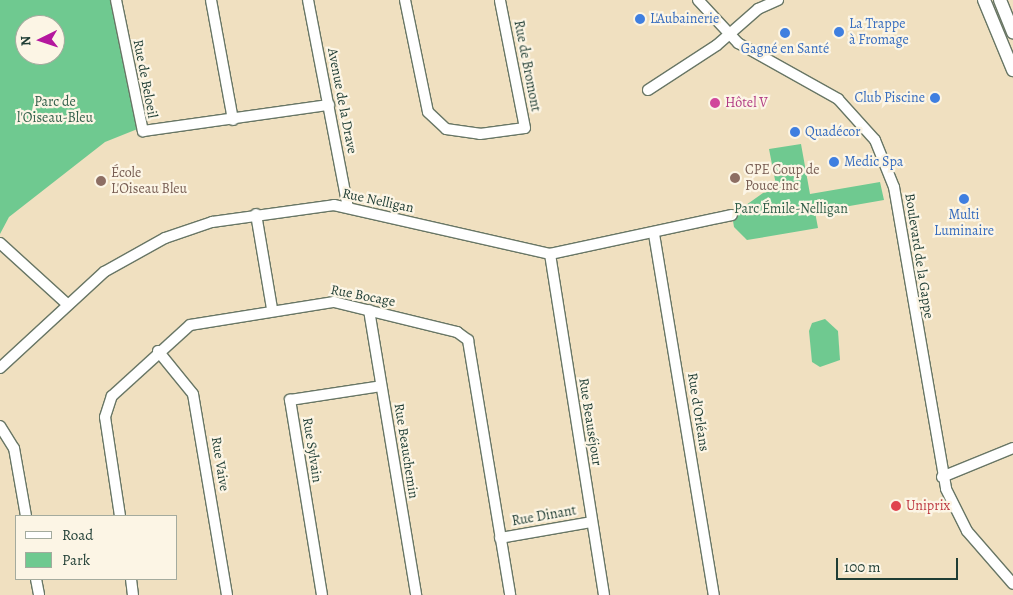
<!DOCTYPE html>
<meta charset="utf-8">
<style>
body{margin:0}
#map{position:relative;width:1013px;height:595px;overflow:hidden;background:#f0e0c0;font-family:Alegreya,serif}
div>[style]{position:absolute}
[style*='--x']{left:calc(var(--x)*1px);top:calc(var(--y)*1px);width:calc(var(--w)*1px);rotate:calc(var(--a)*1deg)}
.green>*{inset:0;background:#6fc990}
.roads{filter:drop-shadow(1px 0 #687665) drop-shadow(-1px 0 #687665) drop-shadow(0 1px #687665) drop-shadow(0 -1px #687665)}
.minor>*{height:10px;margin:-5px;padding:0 5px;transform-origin:5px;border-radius:5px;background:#fff}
.major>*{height:12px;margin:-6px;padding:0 6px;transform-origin:6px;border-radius:6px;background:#fff}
.dots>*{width:14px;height:14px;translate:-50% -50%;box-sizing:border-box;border:2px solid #fcf5e5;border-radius:50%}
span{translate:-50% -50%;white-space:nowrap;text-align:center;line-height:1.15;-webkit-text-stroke:4.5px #fcf5e5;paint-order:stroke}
.shop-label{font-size:14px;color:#366cbe}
.left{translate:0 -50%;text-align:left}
.right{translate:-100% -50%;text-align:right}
.street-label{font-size:14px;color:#1f3d34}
.park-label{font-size:14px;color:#33604b}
.hotel-label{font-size:14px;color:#b23c85}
.education-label{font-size:14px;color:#785e54}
.health-label{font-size:14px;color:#be3a42}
.legend{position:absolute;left:15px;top:515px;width:162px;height:65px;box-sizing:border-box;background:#fcf5e5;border:1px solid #a4ab9e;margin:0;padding:6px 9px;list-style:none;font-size:15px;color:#1f3d34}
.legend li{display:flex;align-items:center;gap:10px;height:25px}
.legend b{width:25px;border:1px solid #a4ab9e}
.north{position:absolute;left:15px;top:15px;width:50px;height:50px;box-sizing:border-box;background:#fcf5e5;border:1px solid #a4ab9e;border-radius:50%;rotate:266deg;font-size:14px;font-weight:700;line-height:20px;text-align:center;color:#1f3d34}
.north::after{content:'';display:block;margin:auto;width:18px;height:22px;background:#b5179e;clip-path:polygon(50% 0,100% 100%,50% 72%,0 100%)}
.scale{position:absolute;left:836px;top:558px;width:122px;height:22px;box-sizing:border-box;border:2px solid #1f3d34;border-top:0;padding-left:6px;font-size:15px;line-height:18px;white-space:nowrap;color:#1f3d34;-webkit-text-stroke:4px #fcf5e5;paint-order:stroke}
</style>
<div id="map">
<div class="green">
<i style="clip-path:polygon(evenodd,0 0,116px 0,140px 128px,105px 142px,9px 217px,0 234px,0 0,25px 25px,55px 25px,55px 55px,25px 55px,25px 25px)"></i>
<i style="clip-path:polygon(801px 144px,810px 194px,880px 182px,884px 200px,815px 212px,818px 228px,747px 240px,734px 227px,732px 215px,763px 193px,777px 190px,769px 149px)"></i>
<i style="clip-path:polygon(825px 319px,838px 331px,840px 360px,820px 367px,812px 362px,809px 331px,812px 323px)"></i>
</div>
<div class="roads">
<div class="minor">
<i style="--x:116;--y:0;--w:134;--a:78.4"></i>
<i style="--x:143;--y:131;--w:188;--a:-8"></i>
<i style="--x:211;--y:0;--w:122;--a:79.6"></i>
<i style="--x:308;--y:0;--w:211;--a:79.1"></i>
<i style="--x:405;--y:0;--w:114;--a:78.4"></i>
<i style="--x:428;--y:112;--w:25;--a:43"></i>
<i style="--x:446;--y:129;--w:34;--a:8"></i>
<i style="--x:480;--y:134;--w:45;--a:-7.6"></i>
<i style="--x:525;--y:128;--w:130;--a:-101.1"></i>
<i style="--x:698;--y:0;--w:59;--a:47.1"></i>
<i style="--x:738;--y:43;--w:115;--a:29.2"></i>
<i style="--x:838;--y:99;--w:55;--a:47.9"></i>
<i style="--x:875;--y:140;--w:51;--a:68"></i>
<i style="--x:894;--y:187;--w:306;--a:80.2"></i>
<i style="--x:946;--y:489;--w:47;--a:63.4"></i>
<i style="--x:967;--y:531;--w:70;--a:49"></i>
<i style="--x:648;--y:90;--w:82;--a:-33.1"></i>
<i style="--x:717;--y:45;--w:55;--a:-41.3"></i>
<i style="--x:758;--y:9;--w:22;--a:-24"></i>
<i style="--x:256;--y:214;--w:96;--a:80.4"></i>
<i style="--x:654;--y:234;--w:366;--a:80.6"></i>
<i style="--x:0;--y:243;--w:91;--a:42.3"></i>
<i style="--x:550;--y:254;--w:345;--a:81"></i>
<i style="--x:369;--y:310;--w:289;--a:80.6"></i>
<i style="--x:158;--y:351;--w:55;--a:50.9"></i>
<i style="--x:193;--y:394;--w:204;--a:80.4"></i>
<i style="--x:0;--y:368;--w:142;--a:-42.7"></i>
<i style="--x:104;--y:272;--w:70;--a:-29.1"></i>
<i style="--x:165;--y:238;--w:50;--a:-18.8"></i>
<i style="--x:212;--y:222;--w:123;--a:-7.9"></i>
<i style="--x:334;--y:205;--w:221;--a:12.8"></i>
<i style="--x:550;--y:254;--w:186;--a:-12.1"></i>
<i style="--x:0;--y:426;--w:26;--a:58"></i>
<i style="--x:14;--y:448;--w:69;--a:80"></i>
<i style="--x:942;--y:477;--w:77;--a:-22.2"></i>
<i style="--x:120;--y:516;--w:100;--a:-98.6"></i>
<i style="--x:105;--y:417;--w:22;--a:-72"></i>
<i style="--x:112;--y:396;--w:105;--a:-42.3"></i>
<i style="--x:190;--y:325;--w:146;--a:-9.1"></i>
<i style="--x:334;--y:302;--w:127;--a:13.7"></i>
<i style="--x:457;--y:332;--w:14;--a:36"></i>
<i style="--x:468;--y:340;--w:258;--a:80.6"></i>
<i style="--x:500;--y:538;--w:93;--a:-9.9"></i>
<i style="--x:36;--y:579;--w:16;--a:79"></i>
<i style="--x:131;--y:579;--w:16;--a:83"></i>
<i style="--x:322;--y:595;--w:198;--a:-99.3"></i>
<i style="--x:290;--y:400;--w:92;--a:-8.7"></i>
</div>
<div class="major">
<i style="--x:984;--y:0;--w:76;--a:67.5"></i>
<i style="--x:1000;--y:0;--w:35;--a:68"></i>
</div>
</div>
<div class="dots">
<i style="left:640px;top:19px;background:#3f7fe0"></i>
<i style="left:839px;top:32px;background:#3f7fe0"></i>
<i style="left:785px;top:33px;background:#3f7fe0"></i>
<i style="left:935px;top:98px;background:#3f7fe0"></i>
<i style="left:715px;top:103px;background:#d1479c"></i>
<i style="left:795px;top:132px;background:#3f7fe0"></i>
<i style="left:834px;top:162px;background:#3f7fe0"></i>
<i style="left:735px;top:178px;background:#8d6e63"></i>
<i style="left:101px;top:181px;background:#8d6e63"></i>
<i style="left:964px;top:199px;background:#3f7fe0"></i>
<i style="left:896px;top:506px;background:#e0444e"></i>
</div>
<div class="shop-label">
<span class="left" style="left:650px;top:19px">L'Aubainerie</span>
<span class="left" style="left:849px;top:32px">La Trappe<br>à Fromage</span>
<span style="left:785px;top:49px">Gagné en Santé</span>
<span class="right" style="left:925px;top:98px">Club Piscine</span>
<span class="left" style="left:805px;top:132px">Quadécor</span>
<span class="left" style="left:844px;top:162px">Medic Spa</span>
<span style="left:964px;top:223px">Multi<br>Luminaire</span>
</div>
<div class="street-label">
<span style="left:527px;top:66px;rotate:79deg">Rue de Bromont</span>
<span style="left:145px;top:79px;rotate:79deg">Rue de Beloeil</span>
<span style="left:342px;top:101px;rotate:79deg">Avenue de la Drave</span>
<span style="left:378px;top:201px;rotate:12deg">Rue Nelligan</span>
<span style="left:919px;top:256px;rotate:81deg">Boulevard de la Gappe</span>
<span style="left:363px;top:296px;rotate:11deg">Rue Bocage</span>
<span style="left:698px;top:412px;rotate:81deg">Rue d'Orléans</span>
<span style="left:590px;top:422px;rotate:81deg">Rue Beauséjour</span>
<span style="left:312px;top:450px;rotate:81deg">Rue Sylvain</span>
<span style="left:406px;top:451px;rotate:81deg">Rue Beauchemin</span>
<span style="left:220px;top:464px;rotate:81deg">Rue Vaive</span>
<span style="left:544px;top:516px;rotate:-10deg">Rue Dinant</span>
</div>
<div class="park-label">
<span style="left:55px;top:110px">Parc de<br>l'Oiseau-Bleu</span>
<span style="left:791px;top:209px">Parc Émile-Nelligan</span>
</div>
<div class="hotel-label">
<span class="left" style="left:725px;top:103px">Hôtel V</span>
</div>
<div class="education-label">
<span class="left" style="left:745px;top:178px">CPE Coup de<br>Pouce inc</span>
<span class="left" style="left:111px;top:181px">École<br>L'Oiseau Bleu</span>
</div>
<div class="health-label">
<span class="left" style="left:906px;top:506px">Uniprix</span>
</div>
<ul class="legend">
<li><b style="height:6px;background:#fff"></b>Road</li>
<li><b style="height:14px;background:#6fc990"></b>Park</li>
</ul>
<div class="north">N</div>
<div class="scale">100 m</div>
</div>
